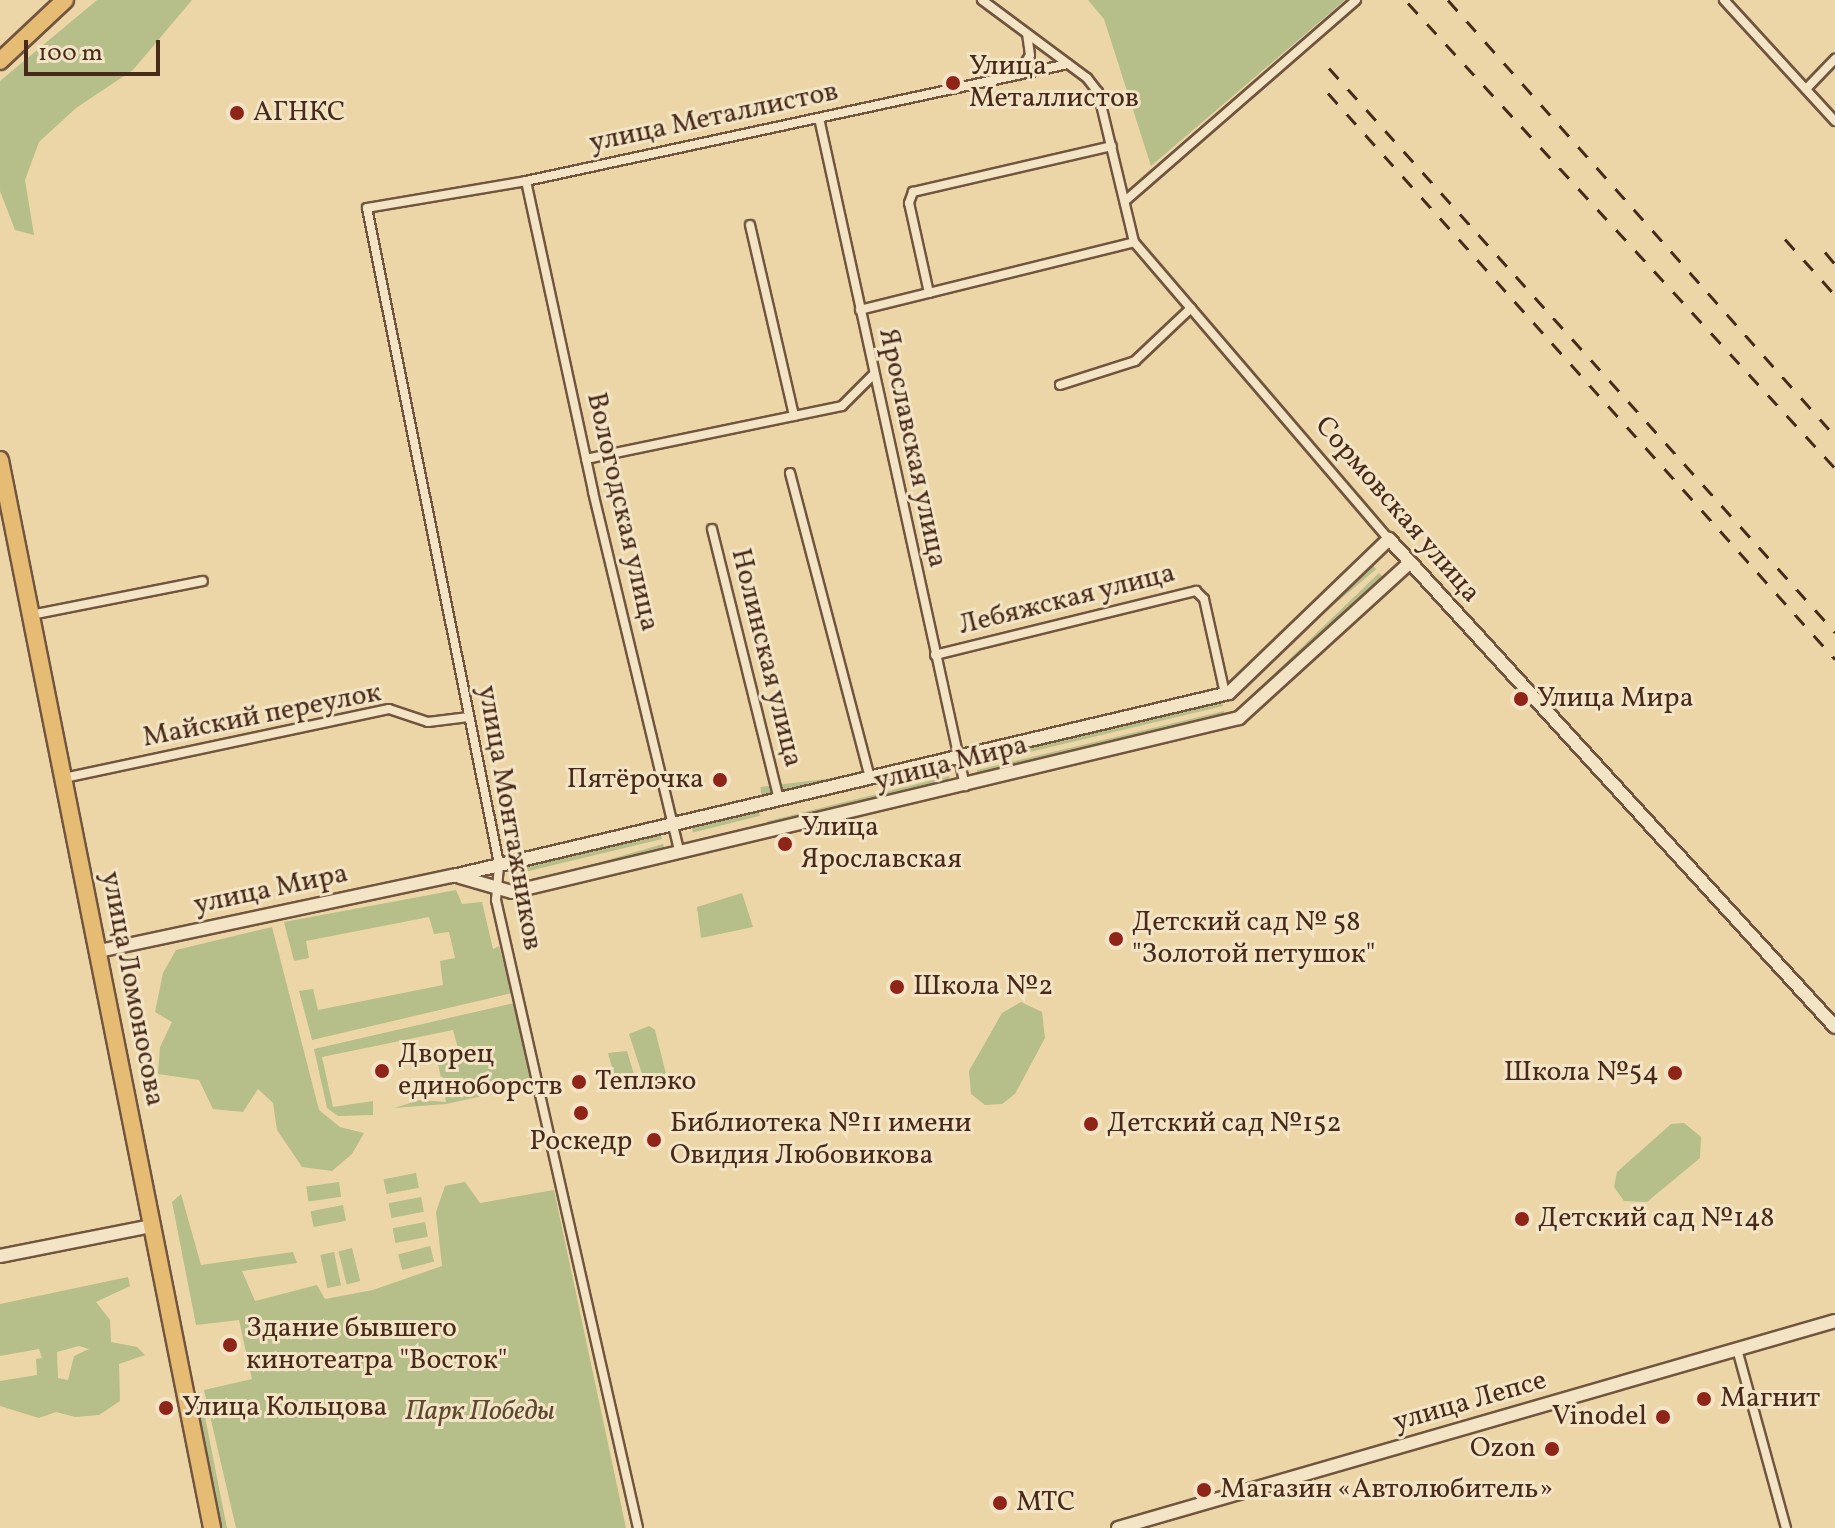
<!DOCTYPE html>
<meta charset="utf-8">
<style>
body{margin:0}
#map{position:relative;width:1835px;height:1528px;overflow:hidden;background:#ecd6a8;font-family:Vollkorn,serif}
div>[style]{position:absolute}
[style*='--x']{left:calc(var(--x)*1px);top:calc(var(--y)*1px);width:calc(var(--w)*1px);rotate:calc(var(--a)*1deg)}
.green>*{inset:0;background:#b6be89;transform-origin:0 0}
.roads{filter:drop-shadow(2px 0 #71553e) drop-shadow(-2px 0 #71553e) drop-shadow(0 2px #71553e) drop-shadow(0 -2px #71553e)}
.street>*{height:8px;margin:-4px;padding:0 4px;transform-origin:4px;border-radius:4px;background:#f3e4c6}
.secondary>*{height:12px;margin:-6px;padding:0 6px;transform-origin:6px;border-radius:6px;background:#f3e4c6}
.highway>*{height:16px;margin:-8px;padding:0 8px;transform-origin:8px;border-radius:8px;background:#e6bb74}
.rail>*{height:3px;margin-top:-1.5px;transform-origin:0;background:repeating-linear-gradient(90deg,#482a1a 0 14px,transparent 0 28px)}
.dots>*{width:22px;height:22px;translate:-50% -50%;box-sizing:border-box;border:4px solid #f3e4c6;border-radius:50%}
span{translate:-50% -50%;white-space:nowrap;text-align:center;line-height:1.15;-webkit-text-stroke:6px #f3e4c6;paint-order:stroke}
.poi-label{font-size:28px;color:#482a1a}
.left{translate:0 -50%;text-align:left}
.right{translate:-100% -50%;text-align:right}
.street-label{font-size:28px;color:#482a1a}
.park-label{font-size:28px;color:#5e4830;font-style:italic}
.scale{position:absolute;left:24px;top:40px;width:136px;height:36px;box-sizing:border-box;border:4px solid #482a1a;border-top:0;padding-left:10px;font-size:24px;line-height:28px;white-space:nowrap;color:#482a1a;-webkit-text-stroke:6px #f3e4c6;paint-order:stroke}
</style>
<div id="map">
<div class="green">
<i style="clip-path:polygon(97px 0,192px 0,133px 70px,76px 108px,39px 142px,25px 180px,34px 235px,15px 230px,0 191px,0 81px)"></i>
<i style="clip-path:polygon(1088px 0,1345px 0,1151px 166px,1104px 19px)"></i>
<i style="left:1371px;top:563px;width:8px;height:175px;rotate:50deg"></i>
<i style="clip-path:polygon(1379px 573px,1384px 578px,1257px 698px,1253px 694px)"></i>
<i style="clip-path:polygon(1222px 700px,1223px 706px,975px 765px,974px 758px)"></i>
<i style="clip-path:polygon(1224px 711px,1225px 716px,978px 777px,977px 770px)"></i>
<i style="left:947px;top:764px;width:8px;height:188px;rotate:83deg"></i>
<i style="left:949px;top:776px;width:8px;height:187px;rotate:76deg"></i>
<i style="left:758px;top:808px;width:8px;height:69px;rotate:76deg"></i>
<i style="clip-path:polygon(660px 831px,662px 839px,512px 875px,510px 869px)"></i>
<i style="left:663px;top:844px;width:7px;height:154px;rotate:74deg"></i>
<i style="clip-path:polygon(456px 890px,462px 904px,482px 902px,493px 949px,499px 946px,512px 993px,312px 1040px,299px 991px,313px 989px,318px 1010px,443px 985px,440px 961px,455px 958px,449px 932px,434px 934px,429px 917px,306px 941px,309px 958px,294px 961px,284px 922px)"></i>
<i style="clip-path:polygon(742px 893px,753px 927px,701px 938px,697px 907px)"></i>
<i style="clip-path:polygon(272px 927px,319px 1110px,340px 1127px,364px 1133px,352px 1154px,332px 1171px,302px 1167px,277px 1130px,273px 1103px,258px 1089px,243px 1112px,213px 1109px,199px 1080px,158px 1074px,160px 1047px,172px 1022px,155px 1012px,163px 973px,176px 950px)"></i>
<i style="clip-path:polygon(1021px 1002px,1042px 1012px,1045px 1038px,1015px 1094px,1002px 1104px,985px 1105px,971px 1094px,969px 1071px,1002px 1013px)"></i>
<i style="clip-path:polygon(514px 1003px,537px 1084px,446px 1104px,394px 1108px,420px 1100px,446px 1102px,437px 1059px,459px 1052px,453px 1030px,322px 1057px,333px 1107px,373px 1101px,373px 1115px,338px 1116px,327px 1108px,314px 1049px)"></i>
<i style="clip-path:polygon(649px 1026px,655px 1030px,666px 1074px,645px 1083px,629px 1034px)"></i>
<i style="clip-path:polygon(627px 1051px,635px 1078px,616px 1082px,608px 1053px)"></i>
<i style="clip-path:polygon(1684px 1123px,1701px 1137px,1700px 1158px,1647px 1202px,1624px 1201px,1614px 1187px,1617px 1172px,1671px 1124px)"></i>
<i style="left:416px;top:1173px;width:15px;height:33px;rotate:79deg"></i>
<i style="left:339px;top:1182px;width:15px;height:33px;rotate:82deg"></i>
<i style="clip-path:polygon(465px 1182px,480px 1203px,554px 1190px,626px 1528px,236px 1528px,204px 1390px,252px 1379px,239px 1320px,196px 1325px,172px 1202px,181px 1194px,201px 1265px,293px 1252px,297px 1263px,242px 1271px,255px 1301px,317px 1285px,325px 1299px,373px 1290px,442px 1266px,436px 1212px,445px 1186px)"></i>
<i style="left:421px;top:1197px;width:15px;height:33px;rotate:79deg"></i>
<i style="left:343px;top:1205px;width:16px;height:33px;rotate:79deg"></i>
<i style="left:425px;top:1222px;width:15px;height:33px;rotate:79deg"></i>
<i style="left:430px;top:1246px;width:16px;height:33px;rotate:75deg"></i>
<i style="left:352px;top:1248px;width:34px;height:14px;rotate:76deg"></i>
<i style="left:334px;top:1252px;width:34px;height:14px;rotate:78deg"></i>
<i style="clip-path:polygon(evenodd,128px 1277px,130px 1286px,96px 1302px,110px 1320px,111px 1342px,137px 1347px,145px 1355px,119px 1364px,120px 1401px,99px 1415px,75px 1417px,56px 1412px,39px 1418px,0 1406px,0 1381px,37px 1375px,36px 1359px,42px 1358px,39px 1349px,0 1356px,0 1304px,128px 1277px,79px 1346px,89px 1349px,74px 1356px,68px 1380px,58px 1378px,57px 1352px,79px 1346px)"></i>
<i style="clip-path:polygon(200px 1392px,227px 1528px,220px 1528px,193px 1402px)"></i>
</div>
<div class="roads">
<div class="street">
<i style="--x:982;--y:0;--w:131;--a:36.6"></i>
<i style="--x:1087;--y:78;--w:18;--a:52"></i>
<i style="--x:1098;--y:92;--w:154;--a:76.5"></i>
<i style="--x:1134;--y:242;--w:391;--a:49.4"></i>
<i style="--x:1724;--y:0;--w:164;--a:47.5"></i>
<i style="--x:1018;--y:75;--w:23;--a:-59"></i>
<i style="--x:1030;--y:55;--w:21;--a:-98"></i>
<i style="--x:1806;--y:89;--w:42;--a:-46"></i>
<i style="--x:819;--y:118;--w:684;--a:77.67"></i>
<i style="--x:526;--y:181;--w:318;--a:77.8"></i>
<i style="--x:593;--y:492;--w:371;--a:76.5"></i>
<i style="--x:1125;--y:201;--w:306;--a:-41"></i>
<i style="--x:750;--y:225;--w:196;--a:77"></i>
<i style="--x:929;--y:293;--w:92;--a:-102.5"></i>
<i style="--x:909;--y:203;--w:12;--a:-70"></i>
<i style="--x:913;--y:192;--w:204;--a:-13"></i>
<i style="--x:860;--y:310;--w:282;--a:-13.9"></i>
<i style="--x:1060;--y:385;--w:79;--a:-17.7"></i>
<i style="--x:1135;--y:361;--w:77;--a:-43.4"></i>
<i style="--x:586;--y:459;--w:261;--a:-11.7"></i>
<i style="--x:842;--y:406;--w:44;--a:-45"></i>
<i style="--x:790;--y:473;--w:312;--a:75.3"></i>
<i style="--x:712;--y:529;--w:275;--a:76.1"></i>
<i style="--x:31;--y:615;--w:175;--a:-11.2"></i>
<i style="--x:935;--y:655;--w:269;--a:-13.8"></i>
<i style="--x:1196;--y:591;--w:11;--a:45"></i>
<i style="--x:1204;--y:599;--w:97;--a:77.5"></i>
<i style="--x:64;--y:778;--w:332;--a:-12"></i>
<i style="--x:389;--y:709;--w:41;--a:18.4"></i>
<i style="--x:428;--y:722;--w:41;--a:-7"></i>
<i style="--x:1737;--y:1349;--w:186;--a:74.7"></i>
<i style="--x:638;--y:1528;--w:644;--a:-102.74"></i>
<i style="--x:496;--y:900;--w:36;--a:-85"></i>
<i style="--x:499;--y:864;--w:669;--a:-101.38"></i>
<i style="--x:367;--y:208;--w:161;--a:-9.6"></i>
<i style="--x:526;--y:181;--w:554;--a:-12.18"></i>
</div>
<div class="secondary">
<i style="--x:460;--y:877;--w:54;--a:16.1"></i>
<i style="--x:512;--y:892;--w:748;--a:-13.46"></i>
<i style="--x:1239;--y:718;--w:229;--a:-42.3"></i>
<i style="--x:99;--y:951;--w:362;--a:-12"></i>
<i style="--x:453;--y:876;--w:797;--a:-13.27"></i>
<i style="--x:1229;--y:693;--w:222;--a:-43.9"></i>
<i style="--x:1389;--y:539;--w:661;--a:47.57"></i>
<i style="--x:0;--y:1256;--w:155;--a:-11.2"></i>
<i style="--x:1118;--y:1528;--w:746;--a:-16.1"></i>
</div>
<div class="highway">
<i style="--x:0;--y:61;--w:89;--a:-43.2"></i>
<i style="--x:0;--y:460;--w:1089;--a:78.77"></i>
</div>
</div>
<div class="rail">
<i style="--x:1448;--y:0;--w:583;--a:48.41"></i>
<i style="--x:1408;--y:3;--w:631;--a:47.44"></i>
<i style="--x:1329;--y:68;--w:758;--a:48.1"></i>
<i style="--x:1328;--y:93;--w:760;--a:48.15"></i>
<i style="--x:1785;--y:239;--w:75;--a:48.2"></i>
<i style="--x:1825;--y:252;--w:16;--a:50"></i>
</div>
<div class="dots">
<i style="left:953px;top:83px;background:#8f2418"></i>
<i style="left:237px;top:113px;background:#8f2418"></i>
<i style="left:1521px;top:699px;background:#8f2418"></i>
<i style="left:720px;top:780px;background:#8f2418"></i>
<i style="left:785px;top:844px;background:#8f2418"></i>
<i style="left:1116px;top:939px;background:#8f2418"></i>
<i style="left:897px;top:987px;background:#8f2418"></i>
<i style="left:382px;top:1071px;background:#8f2418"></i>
<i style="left:1675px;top:1073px;background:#8f2418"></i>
<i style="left:579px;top:1082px;background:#8f2418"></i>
<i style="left:581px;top:1113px;background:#8f2418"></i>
<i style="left:1091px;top:1124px;background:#8f2418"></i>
<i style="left:654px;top:1140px;background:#8f2418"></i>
<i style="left:1522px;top:1219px;background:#8f2418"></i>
<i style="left:230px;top:1345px;background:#8f2418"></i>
<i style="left:1704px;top:1399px;background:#8f2418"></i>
<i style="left:166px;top:1408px;background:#8f2418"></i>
<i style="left:1663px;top:1417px;background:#8f2418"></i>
<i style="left:1552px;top:1449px;background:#8f2418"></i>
<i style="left:1204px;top:1490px;background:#8f2418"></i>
<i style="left:1000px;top:1503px;background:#8f2418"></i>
</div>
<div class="poi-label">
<span class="left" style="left:969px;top:83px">Улица<br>Металлистов</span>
<span class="left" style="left:253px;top:113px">АГНКС</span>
<span class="left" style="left:1537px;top:699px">Улица Мира</span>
<span class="right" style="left:704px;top:780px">Пятёрочка</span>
<span class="left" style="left:801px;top:844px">Улица<br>Ярославская</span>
<span class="left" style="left:1132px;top:939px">Детский сад № 58<br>"Золотой петушок"</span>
<span class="left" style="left:913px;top:987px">Школа №2</span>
<span class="left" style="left:398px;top:1071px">Дворец<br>единоборств</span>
<span class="right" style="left:1659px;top:1073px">Школа №54</span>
<span class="left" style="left:595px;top:1082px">Теплэко</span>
<span class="left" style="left:670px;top:1140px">Библиотека №11 имени<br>Овидия Любовикова</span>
<span class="left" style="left:1107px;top:1124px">Детский сад №152</span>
<span style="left:581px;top:1142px">Роскедр</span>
<span class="left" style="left:1538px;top:1219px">Детский сад №148</span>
<span class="left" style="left:246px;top:1345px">Здание бывшего<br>кинотеатра "Восток"</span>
<span class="left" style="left:1720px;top:1399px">Магнит</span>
<span class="left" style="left:182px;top:1408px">Улица Кольцова</span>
<span class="right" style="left:1647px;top:1417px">Vinodel</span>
<span class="right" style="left:1536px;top:1449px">Ozon</span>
<span class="left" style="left:1220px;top:1490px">Магазин «Автолюбитель»</span>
<span class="left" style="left:1016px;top:1503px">МТС</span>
</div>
<div class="street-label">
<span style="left:714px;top:118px;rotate:-12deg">улица Металлистов</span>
<span style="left:912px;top:448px;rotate:78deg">Ярославская улица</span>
<span style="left:1397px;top:510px;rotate:49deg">Сормовская улица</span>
<span style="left:622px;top:512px;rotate:77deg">Вологодская улица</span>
<span style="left:1067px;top:600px;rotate:-14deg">Лебяжская улица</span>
<span style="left:766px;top:658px;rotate:76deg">Нолинская улица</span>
<span style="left:262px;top:716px;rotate:-11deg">Майский переулок</span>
<span style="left:951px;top:764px;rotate:-14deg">улица Мира</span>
<span style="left:509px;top:818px;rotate:80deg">улица Монтажников</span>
<span style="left:271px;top:890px;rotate:-12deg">улица Мира</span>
<span style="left:132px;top:989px;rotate:79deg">улица Ломоносова</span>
<span style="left:1470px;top:1402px;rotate:-16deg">улица Лепсе</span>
</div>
<div class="park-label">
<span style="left:480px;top:1412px">Парк Победы</span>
</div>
<div class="scale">100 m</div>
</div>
